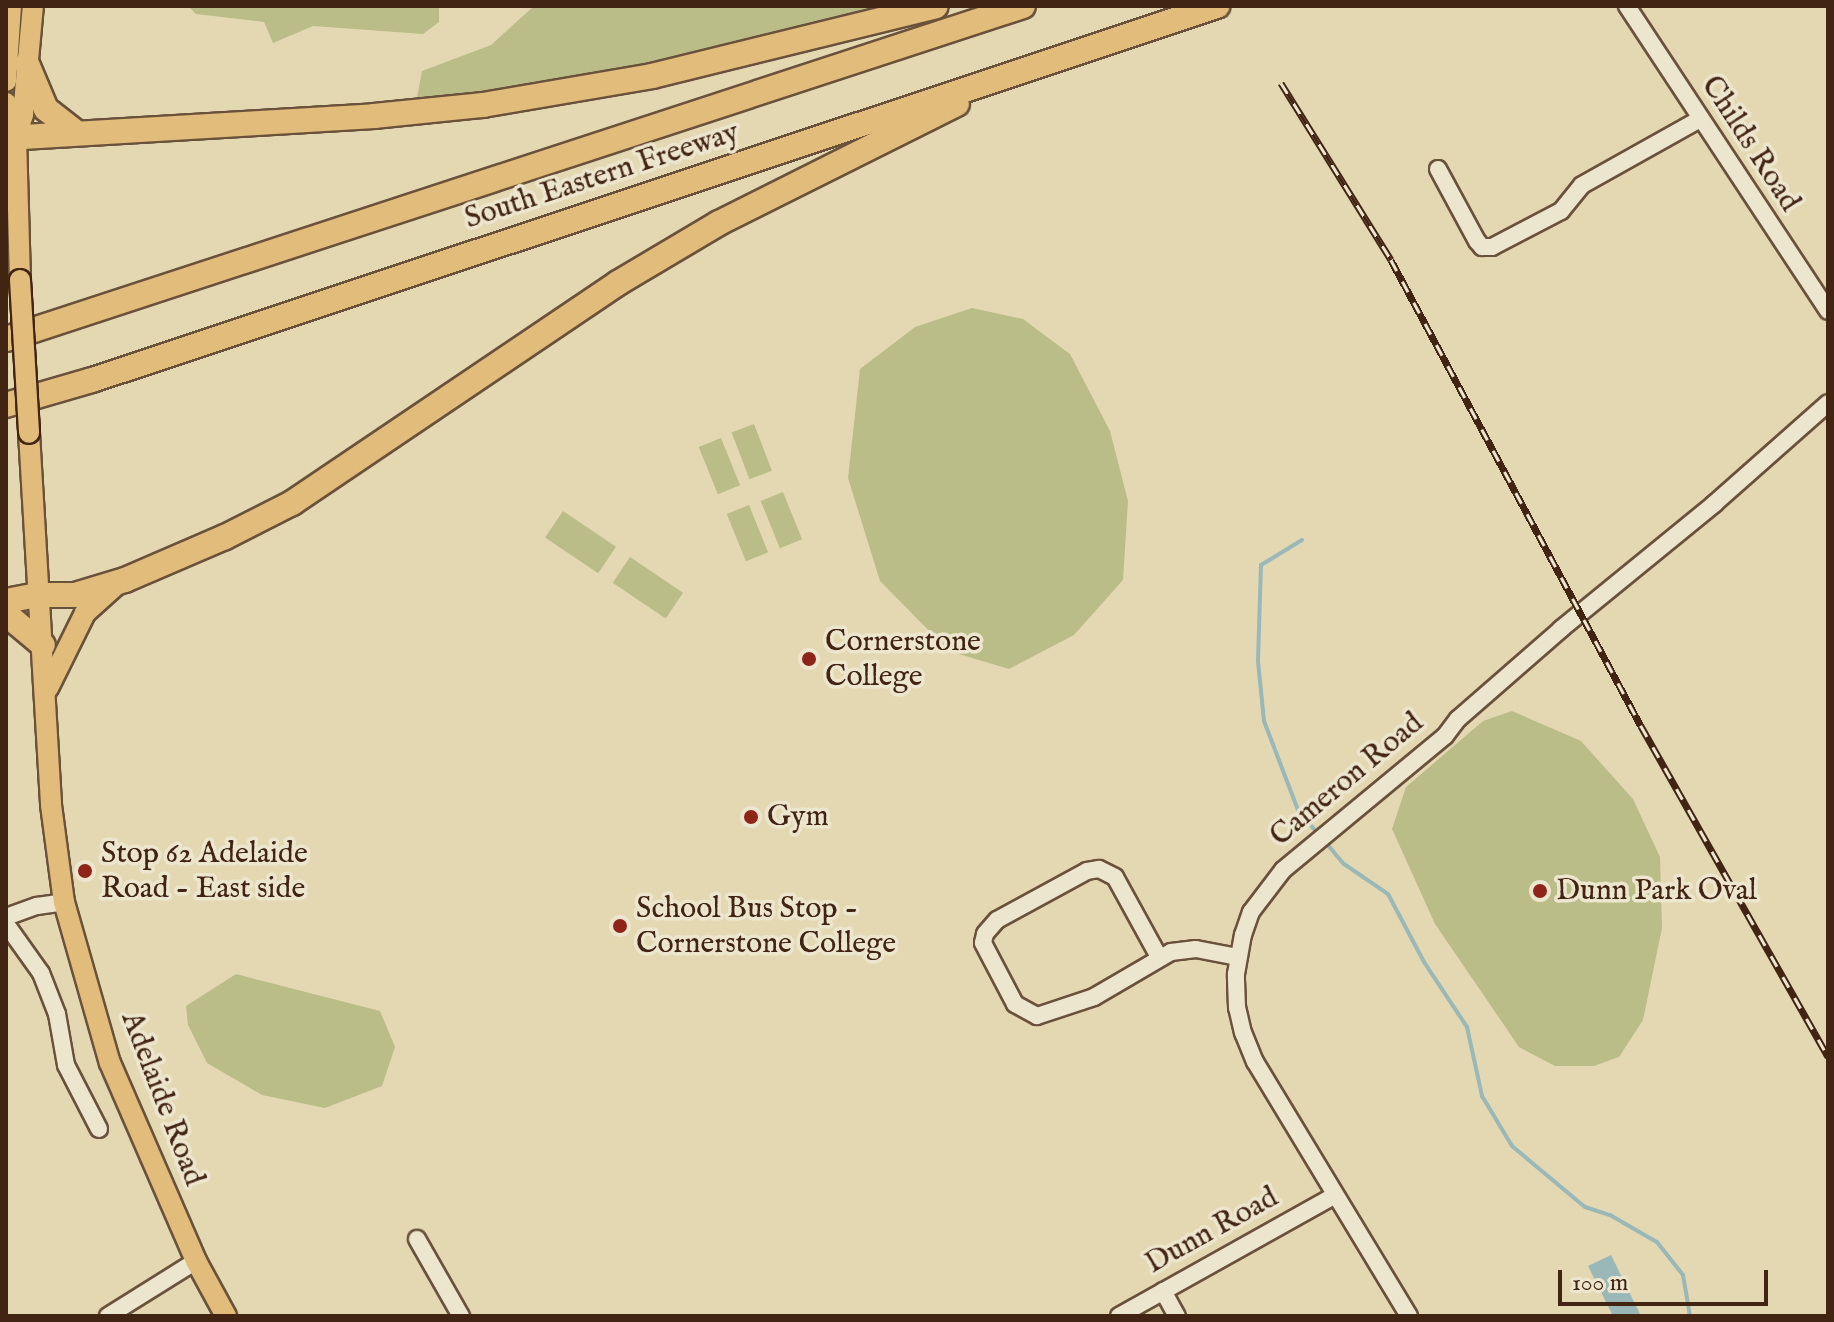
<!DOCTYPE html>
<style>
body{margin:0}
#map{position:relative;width:1834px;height:1322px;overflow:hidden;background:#e4d8b3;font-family:"IM FELL English",serif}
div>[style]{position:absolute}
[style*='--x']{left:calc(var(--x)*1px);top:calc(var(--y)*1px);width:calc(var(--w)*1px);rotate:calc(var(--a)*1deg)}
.green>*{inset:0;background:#babd88;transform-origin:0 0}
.water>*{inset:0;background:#99b8b7}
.stream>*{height:4px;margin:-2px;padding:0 2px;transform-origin:2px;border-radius:2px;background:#99b8b7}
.roads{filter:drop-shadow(2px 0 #6a513b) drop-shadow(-2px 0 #6a513b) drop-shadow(0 2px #6a513b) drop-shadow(0 -2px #6a513b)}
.minor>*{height:16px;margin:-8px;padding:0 8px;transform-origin:8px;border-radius:8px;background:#ede6ce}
.major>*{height:20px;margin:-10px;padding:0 10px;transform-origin:10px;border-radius:10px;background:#e2bc7a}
.highway>*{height:24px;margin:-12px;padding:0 12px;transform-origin:12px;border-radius:12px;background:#e2bc7a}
.rail>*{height:7px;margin-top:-3.5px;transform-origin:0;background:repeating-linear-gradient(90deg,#ede6ce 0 12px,#422413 0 24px);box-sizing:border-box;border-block:2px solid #422413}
.bridges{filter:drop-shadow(2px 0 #422413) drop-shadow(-2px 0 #422413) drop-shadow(0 2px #422413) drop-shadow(0 -2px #422413)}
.major-bridge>*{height:20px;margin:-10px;padding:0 10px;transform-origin:10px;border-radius:10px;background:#e2bc7a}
.dots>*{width:22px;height:22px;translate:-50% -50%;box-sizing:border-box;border:4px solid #ede6ce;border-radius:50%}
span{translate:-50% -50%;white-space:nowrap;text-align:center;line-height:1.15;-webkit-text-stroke:7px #ede6ce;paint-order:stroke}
.street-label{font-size:30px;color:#422413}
.poi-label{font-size:30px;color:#422413}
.left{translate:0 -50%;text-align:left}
.frame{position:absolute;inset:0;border:8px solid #422413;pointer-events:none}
.scale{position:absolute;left:1558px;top:1270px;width:210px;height:36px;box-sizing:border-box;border:4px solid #422413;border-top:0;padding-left:10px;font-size:24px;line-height:28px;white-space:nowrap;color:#422413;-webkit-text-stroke:6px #ede6ce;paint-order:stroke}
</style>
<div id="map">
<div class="green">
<i style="clip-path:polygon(188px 6px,439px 6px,439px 22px,423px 34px,313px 26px,273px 43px,264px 22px,196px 14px)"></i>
<i style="clip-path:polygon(534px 6px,936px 6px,414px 113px,422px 71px,491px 45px)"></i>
<i style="clip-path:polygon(972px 308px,1023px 319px,1070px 354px,1110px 431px,1128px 501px,1123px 580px,1074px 635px,1009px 669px,949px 651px,880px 581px,848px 478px,860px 369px,915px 327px)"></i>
<i style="left:754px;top:424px;width:50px;height:24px;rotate:69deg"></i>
<i style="left:721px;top:438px;width:51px;height:24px;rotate:68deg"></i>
<i style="left:783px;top:492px;width:51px;height:24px;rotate:68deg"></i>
<i style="left:749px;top:505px;width:51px;height:24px;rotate:68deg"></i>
<i style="left:563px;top:511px;width:64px;height:32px;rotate:34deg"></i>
<i style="left:630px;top:557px;width:64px;height:31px;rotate:34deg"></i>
<i style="clip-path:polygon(1512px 711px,1581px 741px,1633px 799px,1660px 857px,1662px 928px,1643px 1020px,1619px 1057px,1594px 1066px,1555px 1066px,1519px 1047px,1435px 924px,1392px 829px,1406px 787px,1483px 721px)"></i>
<i style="clip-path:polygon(236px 974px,380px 1011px,395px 1047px,382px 1086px,325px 1108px,262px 1095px,207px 1063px,188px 1025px,186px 1006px)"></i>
</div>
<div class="water">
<i style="clip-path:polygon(1611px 1255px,1641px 1316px,1613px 1316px,1588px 1266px)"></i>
</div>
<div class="stream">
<i style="--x:1302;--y:540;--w:48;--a:148.6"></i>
<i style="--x:1261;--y:565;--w:96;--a:91.8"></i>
<i style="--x:1258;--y:661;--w:60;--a:84.3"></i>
<i style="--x:1264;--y:721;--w:95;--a:69.1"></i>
<i style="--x:1298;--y:810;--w:25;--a:50"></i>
<i style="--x:1327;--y:844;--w:26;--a:50"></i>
<i style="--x:1344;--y:864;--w:53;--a:34.3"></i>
<i style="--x:1388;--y:894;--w:77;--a:62.1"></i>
<i style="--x:1424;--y:962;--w:78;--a:56.5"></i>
<i style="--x:1467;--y:1027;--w:71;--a:77.7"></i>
<i style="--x:1482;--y:1096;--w:58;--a:59"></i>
<i style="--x:1512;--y:1146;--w:95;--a:39.9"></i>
<i style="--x:1585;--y:1207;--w:26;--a:18"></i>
<i style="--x:1610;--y:1215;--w:54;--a:29.9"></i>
<i style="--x:1657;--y:1242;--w:42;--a:51.8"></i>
<i style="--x:1683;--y:1275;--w:42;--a:80.3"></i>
</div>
<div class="roads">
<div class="minor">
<i style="--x:1627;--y:6;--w:365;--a:56.6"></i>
<i style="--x:1438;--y:169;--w:82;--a:61.6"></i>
<i style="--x:1477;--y:241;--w:8;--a:50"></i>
<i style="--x:1482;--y:247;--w:10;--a:0"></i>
<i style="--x:1492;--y:247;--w:78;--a:-27.6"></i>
<i style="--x:1561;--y:211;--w:33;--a:-51"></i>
<i style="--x:1582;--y:185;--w:135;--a:-29.2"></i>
<i style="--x:6;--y:917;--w:33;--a:-20"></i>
<i style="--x:37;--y:906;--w:27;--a:-8"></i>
<i style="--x:6;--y:924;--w:60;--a:54.5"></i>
<i style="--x:41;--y:973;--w:44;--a:68.7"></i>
<i style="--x:57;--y:1014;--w:52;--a:80"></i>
<i style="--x:66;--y:1065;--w:72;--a:62.7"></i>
<i style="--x:1159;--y:957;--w:91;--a:-118.8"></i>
<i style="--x:1115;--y:877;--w:18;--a:-153"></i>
<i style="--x:1099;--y:869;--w:12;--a:171"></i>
<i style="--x:1087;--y:871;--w:102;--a:151.4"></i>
<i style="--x:997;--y:920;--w:18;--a:131"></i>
<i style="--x:985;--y:934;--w:9;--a:103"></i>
<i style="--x:983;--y:943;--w:69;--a:62.3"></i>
<i style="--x:1015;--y:1004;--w:25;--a:29"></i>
<i style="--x:1037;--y:1016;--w:60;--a:-18.4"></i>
<i style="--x:1094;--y:997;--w:89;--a:-30.3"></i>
<i style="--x:1171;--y:952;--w:25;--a:-7"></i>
<i style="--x:1196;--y:949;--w:43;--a:10.8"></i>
<i style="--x:417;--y:1239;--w:89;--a:60.3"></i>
<i style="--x:1163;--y:1291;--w:29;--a:61"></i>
<i style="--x:108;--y:1316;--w:104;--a:-32"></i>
<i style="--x:1119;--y:1316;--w:246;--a:-29.2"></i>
<i style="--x:1409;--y:1316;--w:297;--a:-121.2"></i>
<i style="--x:1255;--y:1062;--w:31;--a:-112"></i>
<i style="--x:1243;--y:1033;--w:26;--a:-103"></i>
<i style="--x:1237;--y:1008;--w:34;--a:-92"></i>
<i style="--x:1236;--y:974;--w:40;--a:-80"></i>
<i style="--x:1243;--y:935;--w:24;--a:-71"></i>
<i style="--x:1251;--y:912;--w:53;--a:-52.7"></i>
<i style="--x:1283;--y:870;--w:210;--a:-39.6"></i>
<i style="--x:1445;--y:736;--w:21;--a:-53"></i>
<i style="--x:1458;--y:719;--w:137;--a:-41.1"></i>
<i style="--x:1561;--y:629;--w:198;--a:-39.2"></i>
<i style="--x:1714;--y:504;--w:152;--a:-41.5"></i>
</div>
<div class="major">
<i style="--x:6;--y:81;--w:75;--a:-86.2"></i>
<i style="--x:6;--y:103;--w:35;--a:74"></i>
<i style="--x:16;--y:137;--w:143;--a:88.4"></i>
<i style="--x:16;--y:136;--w:22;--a:-72"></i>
<i style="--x:23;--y:115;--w:109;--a:-84.8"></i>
<i style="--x:29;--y:433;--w:373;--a:86.6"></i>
<i style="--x:51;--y:805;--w:98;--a:82.4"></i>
<i style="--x:64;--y:902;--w:167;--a:74.1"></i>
<i style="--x:110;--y:1063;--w:216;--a:66.5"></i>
<i style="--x:196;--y:1261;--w:63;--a:61.4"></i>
<i style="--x:48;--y:688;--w:84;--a:-63.7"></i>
<i style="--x:85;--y:613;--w:40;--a:-42"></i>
</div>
<div class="highway">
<i style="--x:27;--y:64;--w:49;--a:67.1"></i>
<i style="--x:46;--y:109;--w:39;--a:38"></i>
<i style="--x:6;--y:138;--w:369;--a:-3.4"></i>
<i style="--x:374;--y:116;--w:110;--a:-5.8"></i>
<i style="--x:483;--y:105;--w:171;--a:-9.7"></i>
<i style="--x:652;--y:76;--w:292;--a:-13.8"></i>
<i style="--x:6;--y:339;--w:1070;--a:-18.13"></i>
<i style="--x:6;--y:405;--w:90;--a:-16.2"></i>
<i style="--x:92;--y:380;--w:1186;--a:-18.39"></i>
<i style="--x:6;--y:601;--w:33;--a:-11"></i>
<i style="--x:38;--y:595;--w:37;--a:0"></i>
<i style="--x:75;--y:595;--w:52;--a:-16.7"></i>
<i style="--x:125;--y:580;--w:109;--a:-23.3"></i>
<i style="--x:225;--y:537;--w:75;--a:-26.9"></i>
<i style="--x:292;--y:503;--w:393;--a:-34"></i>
<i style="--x:618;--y:283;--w:117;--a:-30.7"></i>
<i style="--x:719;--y:223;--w:266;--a:-26.6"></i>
<i style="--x:6;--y:614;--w:48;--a:40"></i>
</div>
</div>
<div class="rail">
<i style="--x:1281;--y:83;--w:208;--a:58.1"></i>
<i style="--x:1391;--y:260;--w:529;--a:61.79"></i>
<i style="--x:1641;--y:726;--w:380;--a:60.5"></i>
</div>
<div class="bridges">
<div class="major-bridge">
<i style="--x:20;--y:280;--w:153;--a:86.6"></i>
</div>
</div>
<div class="dots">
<i style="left:809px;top:659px;background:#8f2418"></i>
<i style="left:751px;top:817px;background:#8f2418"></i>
<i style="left:85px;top:871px;background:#8f2418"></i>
<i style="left:1540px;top:891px;background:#8f2418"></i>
<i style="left:620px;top:926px;background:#8f2418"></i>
</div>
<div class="street-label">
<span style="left:1750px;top:144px;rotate:57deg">Childs Road</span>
<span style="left:602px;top:176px;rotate:-18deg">South Eastern Freeway</span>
<span style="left:1347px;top:780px;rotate:-40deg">Cameron Road</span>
<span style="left:162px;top:1099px;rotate:69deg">Adelaide Road</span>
<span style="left:1212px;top:1231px;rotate:-29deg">Dunn Road</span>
</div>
<div class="poi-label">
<span class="left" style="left:825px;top:659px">Cornerstone<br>College</span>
<span class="left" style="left:767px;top:817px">Gym</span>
<span class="left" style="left:101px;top:871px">Stop 62 Adelaide<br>Road - East side</span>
<span class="left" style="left:1556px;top:891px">Dunn Park Oval</span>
<span class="left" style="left:636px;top:926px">School Bus Stop -<br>Cornerstone College</span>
</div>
<div class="frame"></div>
<div class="scale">100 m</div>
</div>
